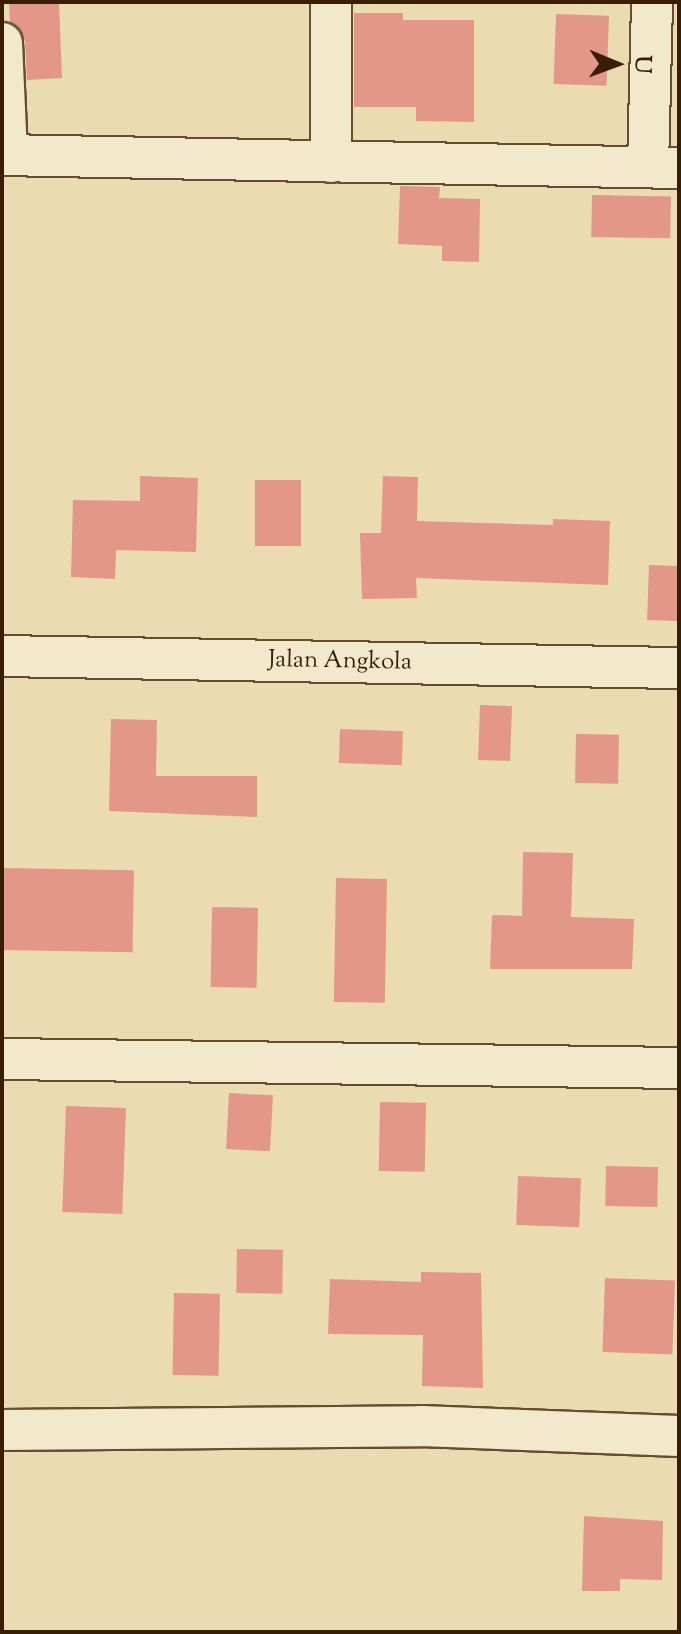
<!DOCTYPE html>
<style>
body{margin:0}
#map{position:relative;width:681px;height:1634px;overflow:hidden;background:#ebdbb0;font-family:"Sorts Mill Goudy",serif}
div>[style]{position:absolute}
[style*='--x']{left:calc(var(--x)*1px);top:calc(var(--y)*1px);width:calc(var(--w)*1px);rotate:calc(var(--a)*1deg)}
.building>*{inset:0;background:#e39788;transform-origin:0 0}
.roads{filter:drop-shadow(2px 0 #664c31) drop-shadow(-2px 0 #664c31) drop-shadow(0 2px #664c31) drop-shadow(0 -2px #664c31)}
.street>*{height:40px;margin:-20px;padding:0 20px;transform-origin:20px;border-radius:20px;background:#f2e8cc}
span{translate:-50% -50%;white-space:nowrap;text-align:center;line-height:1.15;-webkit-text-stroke:8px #f2e8cc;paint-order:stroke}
.street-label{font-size:24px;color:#391d07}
.frame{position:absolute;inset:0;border:4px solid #391d07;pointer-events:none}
.north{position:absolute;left:577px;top:24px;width:80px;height:80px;-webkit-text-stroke:6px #f2e8cc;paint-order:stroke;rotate:91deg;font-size:22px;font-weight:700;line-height:32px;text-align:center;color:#391d07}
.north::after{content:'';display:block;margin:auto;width:28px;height:36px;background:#391d07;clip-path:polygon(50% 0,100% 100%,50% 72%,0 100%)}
</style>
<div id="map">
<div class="building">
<i style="clip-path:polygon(9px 2px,59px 2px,62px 78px,27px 80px,25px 41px,10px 22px)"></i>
<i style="clip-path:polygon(354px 13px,403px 13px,403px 20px,474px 20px,474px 122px,416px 121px,416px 107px,354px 107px)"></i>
<i style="left:556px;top:14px;width:53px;height:70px;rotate:2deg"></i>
<i style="clip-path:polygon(400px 186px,440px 187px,439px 198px,480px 199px,479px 262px,442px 261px,442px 246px,398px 244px)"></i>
<i style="left:592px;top:195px;width:79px;height:42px;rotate:1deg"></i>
<i style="clip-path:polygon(140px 476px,198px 478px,196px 552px,116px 550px,115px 579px,71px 577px,73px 500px,140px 501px)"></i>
<i style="clip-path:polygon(383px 476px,418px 477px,417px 521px,553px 525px,553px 519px,610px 521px,608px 585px,416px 578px,417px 598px,362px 599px,360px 533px,381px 533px)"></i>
<i style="left:255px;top:480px;width:46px;height:66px"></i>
<i style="left:649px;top:565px;width:30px;height:55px;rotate:2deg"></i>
<i style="left:480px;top:705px;width:32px;height:55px;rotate:2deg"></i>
<i style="clip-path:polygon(111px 719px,157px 720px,156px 776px,257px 776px,257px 817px,109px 811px)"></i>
<i style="left:340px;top:729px;width:63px;height:34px;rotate:2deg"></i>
<i style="left:576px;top:734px;width:43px;height:49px;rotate:1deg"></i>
<i style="clip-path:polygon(523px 852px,573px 853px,571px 917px,634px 919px,632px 969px,490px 969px,492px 915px,522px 916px)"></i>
<i style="left:2px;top:868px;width:132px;height:82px;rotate:1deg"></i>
<i style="left:336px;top:878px;width:51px;height:124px;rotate:1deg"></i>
<i style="left:212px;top:907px;width:46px;height:80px;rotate:1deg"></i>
<i style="left:229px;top:1093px;width:44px;height:56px;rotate:3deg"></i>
<i style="left:380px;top:1102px;width:46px;height:69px;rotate:1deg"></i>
<i style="left:66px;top:1106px;width:60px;height:106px;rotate:2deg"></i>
<i style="left:606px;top:1166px;width:52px;height:40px;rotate:1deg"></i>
<i style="left:518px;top:1176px;width:63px;height:49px;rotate:2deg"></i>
<i style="left:237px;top:1249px;width:46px;height:44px;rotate:1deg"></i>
<i style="clip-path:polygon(421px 1272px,481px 1273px,483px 1388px,422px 1386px,423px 1335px,328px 1334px,330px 1279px,421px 1282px)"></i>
<i style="left:605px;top:1278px;width:70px;height:74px;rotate:2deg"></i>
<i style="left:174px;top:1293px;width:46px;height:82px;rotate:1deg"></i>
<i style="clip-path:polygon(584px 1516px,663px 1521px,662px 1580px,620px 1579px,620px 1591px,582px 1591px)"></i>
</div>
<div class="roads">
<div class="street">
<i style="--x:331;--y:2;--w:160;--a:90"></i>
<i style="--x:2;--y:43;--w:112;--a:87.4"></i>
<i style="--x:2;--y:155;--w:677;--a:1.1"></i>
<i style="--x:648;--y:167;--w:165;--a:-88.6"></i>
<i style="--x:2;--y:656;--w:677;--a:1.02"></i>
<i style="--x:2;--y:1059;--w:677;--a:0.76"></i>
<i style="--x:2;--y:1430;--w:419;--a:-0.5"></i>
<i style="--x:421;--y:1426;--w:258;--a:2.2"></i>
</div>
</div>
<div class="street-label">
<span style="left:340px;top:662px;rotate:1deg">Jalan Angkola</span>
</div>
<div class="frame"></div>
<div class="north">U</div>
</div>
